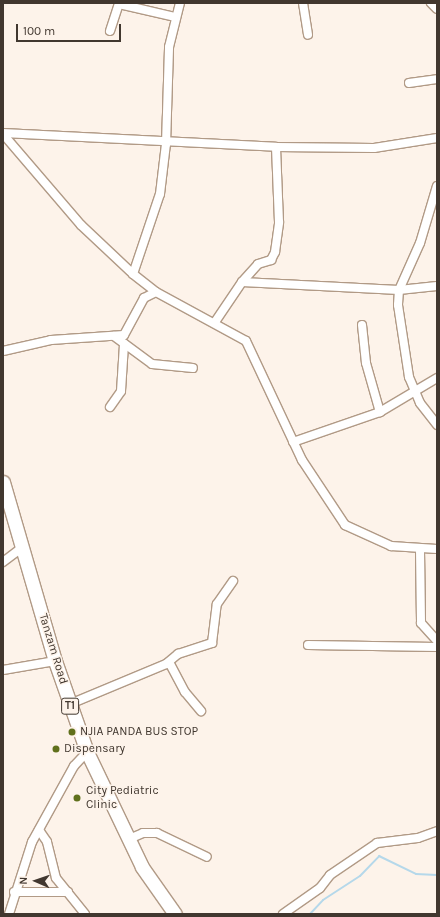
<!DOCTYPE html>
<style>
body{margin:0}
#map{position:relative;width:440px;height:917px;overflow:hidden;background:#fdf3ea;font-family:Karla,sans-serif}
div>[style]{position:absolute}
[style*='--x']{left:calc(var(--x)*1px);top:calc(var(--y)*1px);width:calc(var(--w)*1px);rotate:calc(var(--a)*1deg)}
.stream>*{height:2px;margin:-1px;padding:0 1px;transform-origin:1px;border-radius:1px;background:#b5d8ea}
.roads{filter:drop-shadow(1px 0 #b19a86) drop-shadow(-1px 0 #b19a86) drop-shadow(0 1px #b19a86) drop-shadow(0 -1px #b19a86)}
.minor>*{height:8px;margin:-4px;padding:0 4px;transform-origin:4px;border-radius:4px;background:#fff}
.trunk>*{height:13px;margin:-6.5px;padding:0 6.5px;transform-origin:6.5px;border-radius:6.5px;background:#fff}
.dots>*{width:11px;height:11px;translate:-50% -50%;box-sizing:border-box;border:2px solid #fdf3ea;border-radius:50%}
span{translate:-50% -50%;white-space:nowrap;text-align:center;line-height:1.15;-webkit-text-stroke:3px #fdf3ea;paint-order:stroke}
.shield-label span{padding:1px 3px;background:#fdf3ea;border:1px solid;border-radius:3px;-webkit-text-stroke-width:0}
.shield-label{font-size:11px;color:#41372f;font-weight:700}
.street-label{font-size:12px;color:#41372f}
.poi-label{font-size:12px;color:#41372f}
.left{translate:0 -50%;text-align:left}
.frame{position:absolute;inset:0;border:4px solid #41372f;pointer-events:none}
.north{position:absolute;left:16px;top:861px;width:40px;height:40px;-webkit-text-stroke:3px #fdf3ea;paint-order:stroke;rotate:272deg;font-size:11px;font-weight:700;line-height:16px;text-align:center;color:#41372f}
.north::after{content:'';display:block;margin:auto;width:14px;height:18px;background:#41372f;clip-path:polygon(50% 0,100% 100%,50% 72%,0 100%)}
.scale{position:absolute;left:16px;top:24px;width:105px;height:18px;box-sizing:border-box;border:2px solid #41372f;border-top:0;padding-left:5px;font-size:12px;line-height:14px;white-space:nowrap;color:#41372f;-webkit-text-stroke:3px #fdf3ea;paint-order:stroke}
</style>
<div id="map">
<div class="stream">
<i style="--x:310;--y:914;--w:19;--a:-47"></i>
<i style="--x:323;--y:900;--w:44;--a:-33"></i>
<i style="--x:360;--y:876;--w:28;--a:-46"></i>
<i style="--x:379;--y:856;--w:41;--a:25.9"></i>
<i style="--x:416;--y:874;--w:21;--a:3"></i>
</div>
<div class="roads">
<div class="minor">
<i style="--x:303;--y:3;--w:32;--a:81"></i>
<i style="--x:431;--y:3;--w:8;--a:45"></i>
<i style="--x:119;--y:4;--w:57;--a:13.1"></i>
<i style="--x:110;--y:31;--w:29;--a:-72"></i>
<i style="--x:409;--y:83;--w:28;--a:-8"></i>
<i style="--x:3;--y:133;--w:273;--a:2.9"></i>
<i style="--x:276;--y:147;--w:98;--a:0.6"></i>
<i style="--x:374;--y:148;--w:64;--a:-9"></i>
<i style="--x:3;--y:134;--w:120;--a:49.4"></i>
<i style="--x:81;--y:225;--w:71;--a:43.3"></i>
<i style="--x:133;--y:274;--w:29;--a:38"></i>
<i style="--x:156;--y:292;--w:102;--a:28.6"></i>
<i style="--x:246;--y:341;--w:132;--a:64.8"></i>
<i style="--x:302;--y:460;--w:78;--a:56.5"></i>
<i style="--x:345;--y:525;--w:51;--a:24.5"></i>
<i style="--x:391;--y:546;--w:46;--a:3.7"></i>
<i style="--x:437;--y:186;--w:59;--a:106.6"></i>
<i style="--x:420;--y:243;--w:51;--a:114.1"></i>
<i style="--x:399;--y:290;--w:15;--a:94"></i>
<i style="--x:398;--y:305;--w:73;--a:81.3"></i>
<i style="--x:409;--y:377;--w:28;--a:67"></i>
<i style="--x:420;--y:403;--w:28;--a:52"></i>
<i style="--x:133;--y:274;--w:84;--a:-71.4"></i>
<i style="--x:160;--y:194;--w:50;--a:-83.2"></i>
<i style="--x:166;--y:144;--w:97;--a:-88.2"></i>
<i style="--x:169;--y:47;--w:45;--a:-76"></i>
<i style="--x:242;--y:282;--w:157;--a:2.9"></i>
<i style="--x:399;--y:290;--w:38;--a:-6"></i>
<i style="--x:215;--y:322;--w:48;--a:-56"></i>
<i style="--x:242;--y:282;--w:24;--a:-48"></i>
<i style="--x:258;--y:264;--w:14;--a:-17"></i>
<i style="--x:271;--y:260;--w:9;--a:-63"></i>
<i style="--x:275;--y:252;--w:30;--a:-82"></i>
<i style="--x:279;--y:222;--w:75;--a:-92.3"></i>
<i style="--x:362;--y:325;--w:38;--a:84"></i>
<i style="--x:366;--y:363;--w:51;--a:74.1"></i>
<i style="--x:114;--y:336;--w:47;--a:36.4"></i>
<i style="--x:152;--y:364;--w:41;--a:5.6"></i>
<i style="--x:3;--y:351;--w:49;--a:-12.9"></i>
<i style="--x:51;--y:340;--w:73;--a:-3.9"></i>
<i style="--x:124;--y:335;--w:42;--a:-61.6"></i>
<i style="--x:144;--y:298;--w:13;--a:-27"></i>
<i style="--x:110;--y:407;--w:19;--a:-55"></i>
<i style="--x:121;--y:391;--w:47;--a:-86.3"></i>
<i style="--x:293;--y:442;--w:92;--a:-19"></i>
<i style="--x:380;--y:412;--w:66;--a:-30.8"></i>
<i style="--x:420;--y:550;--w:73;--a:89.2"></i>
<i style="--x:421;--y:623;--w:24;--a:48"></i>
<i style="--x:3;--y:562;--w:25;--a:-37"></i>
<i style="--x:308;--y:645;--w:129;--a:0.9"></i>
<i style="--x:169;--y:662;--w:34;--a:62"></i>
<i style="--x:185;--y:692;--w:25;--a:50"></i>
<i style="--x:3;--y:670;--w:53;--a:-9.8"></i>
<i style="--x:70;--y:704;--w:104;--a:-22.6"></i>
<i style="--x:166;--y:664;--w:16;--a:-40"></i>
<i style="--x:178;--y:654;--w:36;--a:-18"></i>
<i style="--x:212;--y:643;--w:39;--a:-83"></i>
<i style="--x:217;--y:604;--w:28;--a:-55"></i>
<i style="--x:39;--y:830;--w:14;--a:56"></i>
<i style="--x:47;--y:842;--w:37;--a:76"></i>
<i style="--x:56;--y:878;--w:46;--a:51.1"></i>
<i style="--x:129;--y:839;--w:15;--a:-23"></i>
<i style="--x:143;--y:833;--w:14;--a:0"></i>
<i style="--x:157;--y:833;--w:55;--a:25.6"></i>
<i style="--x:14;--y:892;--w:54;--a:0"></i>
<i style="--x:9;--y:914;--w:76;--a:-72.3"></i>
<i style="--x:32;--y:842;--w:87;--a:-61.1"></i>
<i style="--x:74;--y:766;--w:19;--a:-47"></i>
<i style="--x:283;--y:914;--w:45;--a:-35.1"></i>
<i style="--x:320;--y:888;--w:16;--a:-52"></i>
<i style="--x:330;--y:875;--w:57;--a:-34.2"></i>
<i style="--x:377;--y:843;--w:41;--a:-7"></i>
<i style="--x:418;--y:838;--w:20;--a:-20"></i>
</div>
<div class="trunk">
<i style="--x:3;--y:482;--w:186;--a:73.8"></i>
<i style="--x:55;--y:661;--w:96;--a:70.6"></i>
<i style="--x:87;--y:752;--w:127;--a:64.4"></i>
<i style="--x:142;--y:867;--w:57;--a:54.9"></i>
</div>
</div>
<div class="dots">
<i style="left:72px;top:732px;background:#60701c"></i>
<i style="left:56px;top:749px;background:#60701c"></i>
<i style="left:77px;top:798px;background:#60701c"></i>
</div>
<div class="shield-label">
<span style="left:70px;top:706px">T1</span>
</div>
<div class="street-label">
<span style="left:53px;top:649px;rotate:73deg">Tanzam Road</span>
</div>
<div class="poi-label">
<span class="left" style="left:80px;top:732px">NJIA PANDA BUS STOP</span>
<span class="left" style="left:64px;top:749px">Dispensary</span>
<span class="left" style="left:86px;top:798px">City Pediatric<br>Clinic</span>
</div>
<div class="frame"></div>
<div class="north">N</div>
<div class="scale">100 m</div>
</div>
